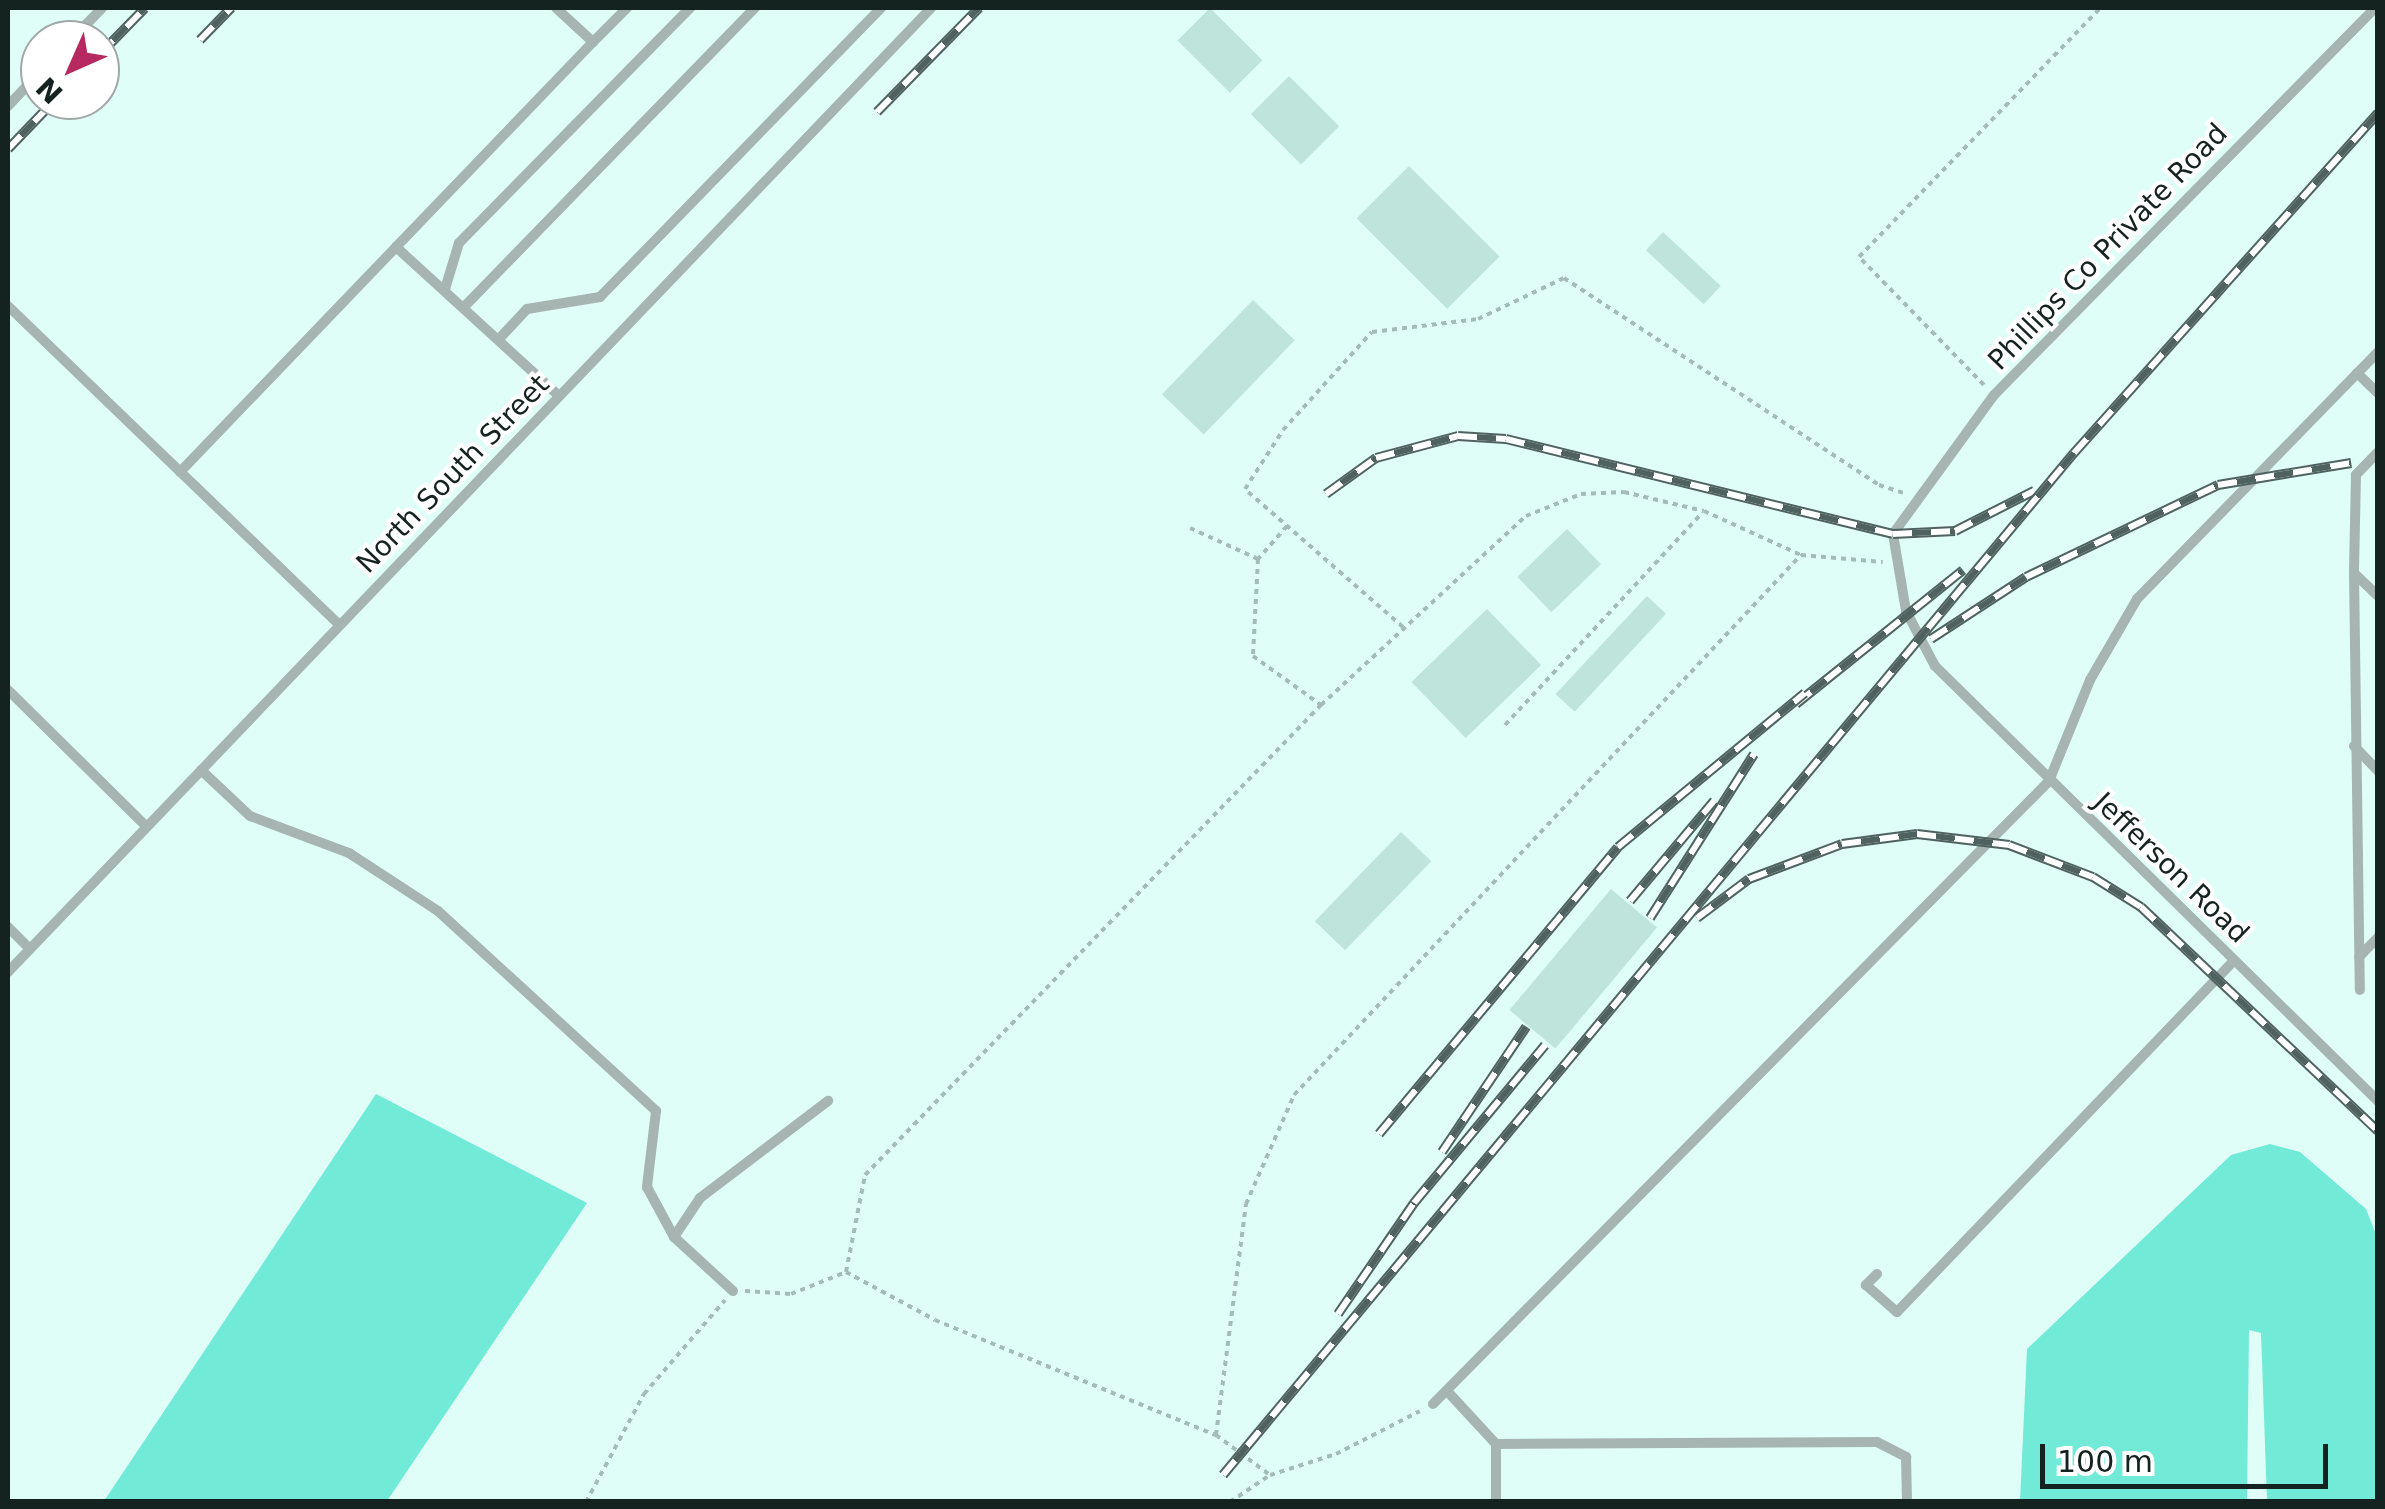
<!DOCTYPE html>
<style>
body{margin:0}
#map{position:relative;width:2385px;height:1509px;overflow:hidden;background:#e0fef8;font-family:"DejaVu Sans",sans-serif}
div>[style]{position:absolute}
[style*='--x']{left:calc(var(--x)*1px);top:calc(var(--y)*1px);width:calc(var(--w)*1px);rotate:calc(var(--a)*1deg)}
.water>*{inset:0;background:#71ead7}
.building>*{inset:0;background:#bee4dc;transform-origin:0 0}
.path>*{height:4px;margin-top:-2px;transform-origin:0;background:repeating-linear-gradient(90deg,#a3bcb7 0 5px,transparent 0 10px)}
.service>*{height:10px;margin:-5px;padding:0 5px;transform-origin:5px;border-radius:5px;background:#a6b5b2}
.rail>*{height:10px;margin-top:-5px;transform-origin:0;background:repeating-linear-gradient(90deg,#fff 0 19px,#50625f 0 38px);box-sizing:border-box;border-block:2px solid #50625f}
span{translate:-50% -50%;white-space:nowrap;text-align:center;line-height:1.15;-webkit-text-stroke:8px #fff;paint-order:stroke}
.street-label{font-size:28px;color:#152320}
.frame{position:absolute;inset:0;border:10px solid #152320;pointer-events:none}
.north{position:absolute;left:20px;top:20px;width:100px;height:100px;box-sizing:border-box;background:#fff;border:2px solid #a1a7a6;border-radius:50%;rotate:225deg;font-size:28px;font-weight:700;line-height:40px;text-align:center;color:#152320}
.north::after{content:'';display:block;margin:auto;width:35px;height:45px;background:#b62a61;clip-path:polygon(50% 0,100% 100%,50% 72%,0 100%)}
.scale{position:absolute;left:2040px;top:1444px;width:288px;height:45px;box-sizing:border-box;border:5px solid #152320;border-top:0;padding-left:12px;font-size:30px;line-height:35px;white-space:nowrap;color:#152320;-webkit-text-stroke:8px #fff;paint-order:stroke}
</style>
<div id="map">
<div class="water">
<i style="clip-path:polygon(376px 1094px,587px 1203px,387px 1501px,104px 1501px)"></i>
<i style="clip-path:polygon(2270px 1144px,2300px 1152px,2366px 1209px,2377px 1237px,2377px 1501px,2267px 1501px,2261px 1333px,2249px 1330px,2247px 1501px,2020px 1501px,2027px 1349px,2231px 1155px)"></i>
</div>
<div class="building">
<i style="left:1210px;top:8px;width:74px;height:46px;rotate:45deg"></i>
<i style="left:1289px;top:76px;width:71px;height:54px;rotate:45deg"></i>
<i style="left:1409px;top:166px;width:128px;height:74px;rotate:45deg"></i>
<i style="left:1663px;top:232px;width:79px;height:25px;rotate:43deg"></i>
<i style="left:1253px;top:300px;width:58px;height:131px;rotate:44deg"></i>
<i style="left:1567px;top:529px;width:49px;height:69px;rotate:46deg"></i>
<i style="left:1647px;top:596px;width:26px;height:134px;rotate:43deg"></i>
<i style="left:1487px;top:609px;width:78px;height:105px;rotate:46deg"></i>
<i style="left:1401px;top:832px;width:42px;height:124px;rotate:44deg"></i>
<i style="left:1611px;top:889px;width:60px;height:158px;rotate:40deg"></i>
</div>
<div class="path">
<i style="--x:1984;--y:385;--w:179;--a:-134.3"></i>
<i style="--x:1859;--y:257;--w:347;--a:-45.9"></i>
<i style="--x:1287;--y:526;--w:44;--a:131.3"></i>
<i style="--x:1258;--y:559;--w:97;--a:93"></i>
<i style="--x:1253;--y:656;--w:84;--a:35.8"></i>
<i style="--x:1190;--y:528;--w:75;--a:24.5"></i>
<i style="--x:1403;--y:627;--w:210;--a:-138.9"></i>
<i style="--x:1245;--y:489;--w:70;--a:-57.2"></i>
<i style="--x:1283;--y:430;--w:132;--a:-47.8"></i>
<i style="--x:1372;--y:332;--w:107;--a:-7"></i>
<i style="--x:1478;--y:319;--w:95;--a:-25.5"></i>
<i style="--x:1564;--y:278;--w:377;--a:33.3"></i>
<i style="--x:1879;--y:485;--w:28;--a:18"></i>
<i style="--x:1505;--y:725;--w:289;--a:-47.1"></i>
<i style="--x:846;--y:1272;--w:99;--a:-78.9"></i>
<i style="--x:865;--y:1175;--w:655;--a:-45.87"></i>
<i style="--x:1321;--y:705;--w:279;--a:-42.7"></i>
<i style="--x:1526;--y:516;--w:59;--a:-21.8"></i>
<i style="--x:1581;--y:494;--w:43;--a:-2.7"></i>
<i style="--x:1624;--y:492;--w:82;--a:13.4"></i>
<i style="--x:1704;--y:511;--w:107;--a:24.4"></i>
<i style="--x:1801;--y:555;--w:82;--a:4.9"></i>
<i style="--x:745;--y:1291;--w:46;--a:3.7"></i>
<i style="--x:791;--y:1294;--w:59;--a:-21.8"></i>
<i style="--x:846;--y:1272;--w:101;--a:28.3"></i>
<i style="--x:935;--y:1320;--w:304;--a:22.3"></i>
<i style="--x:1216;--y:1435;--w:67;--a:36.5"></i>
<i style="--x:1270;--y:1475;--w:69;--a:-17.7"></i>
<i style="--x:1336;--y:1454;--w:94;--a:-27.1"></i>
<i style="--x:1216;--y:1435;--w:233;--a:-82.6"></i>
<i style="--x:1246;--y:1204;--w:119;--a:-66.2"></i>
<i style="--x:1294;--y:1095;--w:741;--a:-46.81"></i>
<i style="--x:586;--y:1502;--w:123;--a:-61.8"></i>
<i style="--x:644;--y:1394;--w:124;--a:-49.2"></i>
<i style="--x:1230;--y:1502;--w:48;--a:-34"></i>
</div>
<div class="service">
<i style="--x:2375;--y:8;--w:543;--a:134.55"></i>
<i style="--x:1994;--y:395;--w:172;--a:126"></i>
<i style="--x:1893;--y:534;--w:78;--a:80.4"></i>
<i style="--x:1906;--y:611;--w:62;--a:62.2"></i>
<i style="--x:1935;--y:666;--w:621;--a:44.48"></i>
<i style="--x:71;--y:40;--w:45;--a:-45.9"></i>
<i style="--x:593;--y:42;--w:48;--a:-45"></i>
<i style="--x:8;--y:106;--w:47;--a:-46.7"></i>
<i style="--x:396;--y:247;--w:221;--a:42.4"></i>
<i style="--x:445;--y:289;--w:48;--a:-73.1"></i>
<i style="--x:459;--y:243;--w:330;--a:-45.5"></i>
<i style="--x:8;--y:306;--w:459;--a:43.9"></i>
<i style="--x:464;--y:307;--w:417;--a:-45.8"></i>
<i style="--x:499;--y:339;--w:41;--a:-47"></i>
<i style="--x:527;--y:309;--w:74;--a:-9.3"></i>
<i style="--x:600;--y:297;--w:403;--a:-45.8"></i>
<i style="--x:2357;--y:373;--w:29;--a:44"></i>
<i style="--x:2378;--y:452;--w:32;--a:134"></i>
<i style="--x:2356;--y:475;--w:98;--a:91.2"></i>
<i style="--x:2354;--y:573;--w:33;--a:44"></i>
<i style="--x:180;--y:472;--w:596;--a:-46.16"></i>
<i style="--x:593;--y:42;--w:50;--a:-137.4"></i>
<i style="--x:2354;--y:573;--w:417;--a:89.2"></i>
<i style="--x:8;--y:690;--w:194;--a:44.6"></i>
<i style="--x:2354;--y:746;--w:35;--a:46"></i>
<i style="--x:201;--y:770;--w:67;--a:43.2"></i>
<i style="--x:250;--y:816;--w:106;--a:20.5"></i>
<i style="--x:349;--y:853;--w:106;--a:33.1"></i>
<i style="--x:438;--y:911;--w:296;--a:42.5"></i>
<i style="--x:656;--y:1111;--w:77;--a:96.8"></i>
<i style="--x:647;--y:1187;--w:57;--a:61.6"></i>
<i style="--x:674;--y:1237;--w:80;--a:42.5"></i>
<i style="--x:8;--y:927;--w:31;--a:45"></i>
<i style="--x:2359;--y:957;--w:28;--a:-46"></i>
<i style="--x:8;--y:972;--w:1335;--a:-46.24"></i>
<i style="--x:674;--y:1237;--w:47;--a:-56.3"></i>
<i style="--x:700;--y:1198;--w:161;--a:-37.2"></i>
<i style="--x:1877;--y:1274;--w:16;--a:135"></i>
<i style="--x:1866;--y:1285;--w:41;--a:41.1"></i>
<i style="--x:1897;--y:1312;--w:487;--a:-46.2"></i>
<i style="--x:1448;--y:1392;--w:71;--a:47.3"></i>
<i style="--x:1496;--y:1444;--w:381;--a:-0.3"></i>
<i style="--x:1877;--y:1442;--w:33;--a:27"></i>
<i style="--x:1906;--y:1457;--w:45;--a:88.7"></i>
<i style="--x:1433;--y:1404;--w:876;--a:-45.32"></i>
<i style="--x:2049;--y:781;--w:109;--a:-67.9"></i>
<i style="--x:2090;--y:680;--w:94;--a:-59.9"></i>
<i style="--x:2137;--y:599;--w:345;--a:-45.7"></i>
<i style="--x:1496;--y:1444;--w:58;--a:90"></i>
</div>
<div class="rail">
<i style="--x:200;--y:40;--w:45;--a:-45.9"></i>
<i style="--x:100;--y:54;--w:64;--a:-45.6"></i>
<i style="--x:877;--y:112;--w:146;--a:-45.6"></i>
<i style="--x:8;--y:149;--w:68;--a:-46.2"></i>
<i style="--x:1326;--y:494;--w:62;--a:-35.8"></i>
<i style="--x:1376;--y:458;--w:85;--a:-15"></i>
<i style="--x:1458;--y:436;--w:48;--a:3.6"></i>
<i style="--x:1506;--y:439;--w:398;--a:13.8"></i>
<i style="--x:1893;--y:534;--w:62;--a:-2.8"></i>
<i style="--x:1955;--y:531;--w:89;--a:-26.9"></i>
<i style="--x:1931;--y:639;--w:113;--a:-33.1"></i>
<i style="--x:2026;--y:577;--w:213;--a:-25.6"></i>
<i style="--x:2218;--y:485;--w:135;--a:-9.4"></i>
<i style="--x:1796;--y:704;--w:214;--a:-38.7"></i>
<i style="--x:1630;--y:901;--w:131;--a:-50"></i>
<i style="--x:1650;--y:918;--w:194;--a:-57.6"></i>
<i style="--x:1697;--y:918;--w:65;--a:-36.9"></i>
<i style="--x:1749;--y:879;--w:99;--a:-20.6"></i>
<i style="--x:1842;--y:844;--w:76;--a:-7.6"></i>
<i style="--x:1917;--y:834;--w:93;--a:6.8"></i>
<i style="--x:2009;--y:845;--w:90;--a:20.9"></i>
<i style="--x:2093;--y:877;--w:57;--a:32"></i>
<i style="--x:2141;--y:907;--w:326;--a:43.4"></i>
<i style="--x:1379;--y:1134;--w:373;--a:-50.2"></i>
<i style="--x:1618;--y:847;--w:242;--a:-39.5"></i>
<i style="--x:1442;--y:1152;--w:151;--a:-56.1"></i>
<i style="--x:1338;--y:1314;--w:135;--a:-55.6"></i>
<i style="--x:1414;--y:1203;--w:205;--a:-50.3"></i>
<i style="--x:1223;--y:1475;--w:1330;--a:-50.22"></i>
<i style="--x:2074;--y:453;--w:456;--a:-48.2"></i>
</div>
<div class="street-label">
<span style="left:2108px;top:247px;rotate:-46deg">Phillips Co Private Road</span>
<span style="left:453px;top:474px;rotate:-46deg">North South Street</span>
<span style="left:2171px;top:868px;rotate:44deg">Jefferson Road</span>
</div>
<div class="frame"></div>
<div class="north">N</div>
<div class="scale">100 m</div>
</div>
